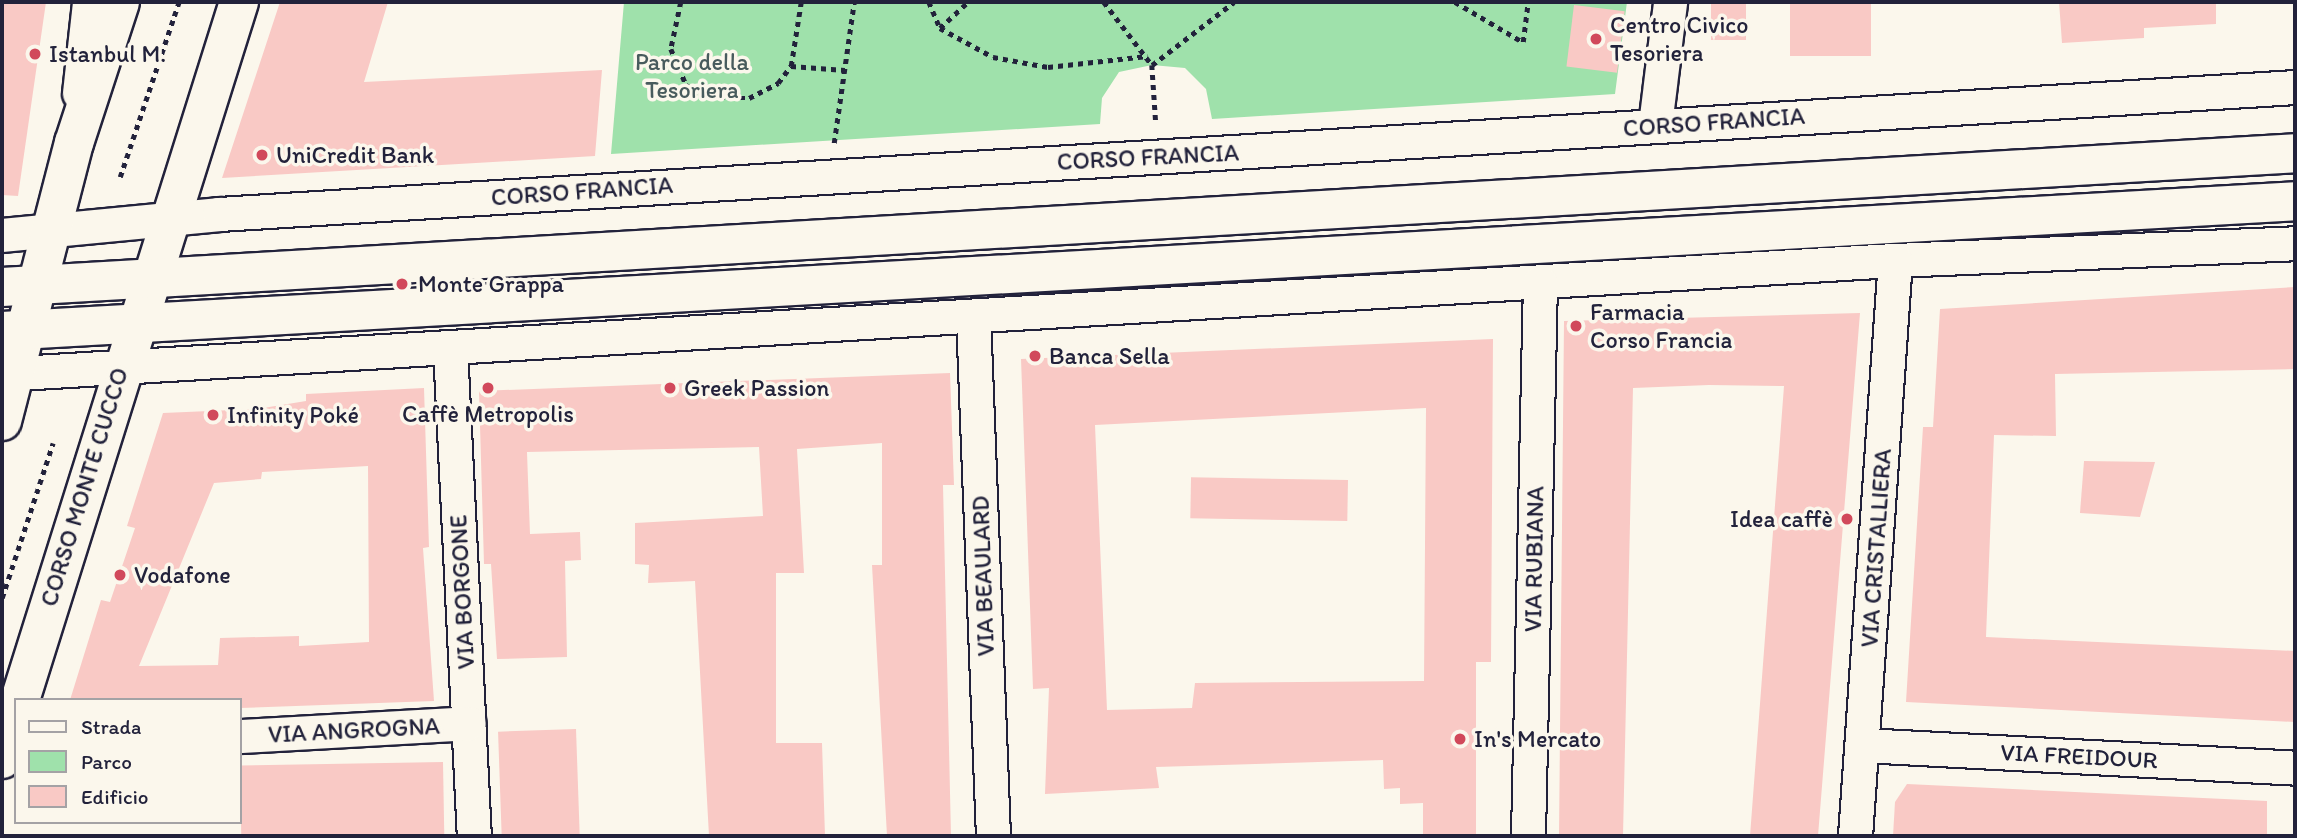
<!DOCTYPE html>
<meta charset="utf-8">
<style>
body{margin:0}
#map{position:relative;width:2297px;height:838px;overflow:hidden;background:#fbf7ec;font-family:Itim,sans-serif}
div>[style]{position:absolute}
[style*='--x']{left:calc(var(--x)*1px);top:calc(var(--y)*1px);width:calc(var(--w)*1px);rotate:calc(var(--a)*1deg)}
.green>*{inset:0;background:#9fe1ab}
.building>*{inset:0;background:#f9c9c5;transform-origin:0 0}
.path>*{height:4.5px;margin-top:-2.25px;transform-origin:0;background:repeating-linear-gradient(90deg,#22223b 0 5px,transparent 0 10px)}
.roads{filter:drop-shadow(2px 0 #22223b) drop-shadow(-2px 0 #22223b) drop-shadow(0 2px #22223b) drop-shadow(0 -2px #22223b)}
.street>*{height:33px;margin:-16.5px;padding:0 16.5px;transform-origin:16.5px;border-radius:16.5px;background:#fbf7ec}
.secondary>*{height:38px;margin:-19px;padding:0 19px;transform-origin:19px;border-radius:19px;background:#fbf7ec}
.primary>*{height:38px;margin:-19px;padding:0 19px;transform-origin:19px;border-radius:19px;background:#fbf7ec}
.dots>*{width:19px;height:19px;translate:-50% -50%;box-sizing:border-box;border:4px solid #fbf7ec;border-radius:50%}
span{translate:-50% -50%;white-space:nowrap;text-align:center;line-height:1.15;-webkit-text-stroke:7px #fbf7ec;paint-order:stroke}
.poi-label{font-size:24px;color:#22223b}
.left{translate:0 -50%;text-align:left}
.right{translate:-100% -50%;text-align:right}
.park-label{font-size:24px;color:#485b5d}
.street-label{font-size:24px;color:#22223b}
.frame{position:absolute;inset:0;border:4px solid #22223b;pointer-events:none}
.legend{position:absolute;left:14px;top:698px;width:228px;height:126px;box-sizing:border-box;background:#fbf7ec;border:2px solid #a4a2a5;margin:0;padding:9px 12px;list-style:none;font-size:21px;color:#22223b}
.legend li{display:flex;align-items:center;gap:14px;height:35px}
.legend b{width:35px;border:2px solid #a4a2a5}
</style>
<div id="map">
<div class="green">
<i style="clip-path:polygon(624px 2px,1627px 2px,1615px 94px,1212px 119px,1206px 89px,1185px 68px,1152px 65px,1119px 72px,1102px 98px,1100px 124px,611px 154px)"></i>
</div>
<div class="building">
<i style="clip-path:polygon(2px 2px,46px 2px,18px 196px,2px 195px)"></i>
<i style="clip-path:polygon(280px 2px,388px 2px,364px 82px,602px 70px,595px 156px,222px 178px)"></i>
<i style="left:1711px;top:2px;width:35px;height:38px"></i>
<i style="left:1790px;top:2px;width:81px;height:54px"></i>
<i style="clip-path:polygon(2059px 2px,2216px 2px,2216px 24px,2144px 28px,2144px 38px,2062px 43px)"></i>
<i style="left:1574px;top:5px;width:51px;height:62px;rotate:7deg"></i>
<i style="clip-path:polygon(2295px 287px,2295px 369px,2055px 374px,2056px 436px,1994px 435px,1986px 637px,2295px 651px,2295px 722px,1906px 702px,1923px 427px,1933px 427px,1940px 309px)"></i>
<i style="clip-path:polygon(1860px 313px,1818px 836px,1750px 836px,1784px 386px,1709px 385px,1633px 388px,1623px 836px,1559px 836px,1564px 321px)"></i>
<i style="clip-path:polygon(evenodd,1493px 339px,1491px 662px,1476px 662px,1476px 836px,1423px 836px,1423px 803px,1400px 804px,1400px 788px,1384px 789px,1383px 760px,1156px 767px,1159px 788px,1045px 794px,1049px 688px,1033px 689px,1021px 359px,1493px 339px,1426px 408px,1424px 681px,1195px 683px,1192px 708px,1107px 710px,1095px 425px,1426px 408px)"></i>
<i style="clip-path:polygon(950px 373px,954px 485px,943px 485px,951px 836px,887px 836px,872px 565px,882px 565px,882px 443px,797px 449px,804px 573px,776px 573px,776px 743px,822px 743px,825px 836px,709px 836px,695px 581px,648px 583px,649px 565px,635px 564px,635px 523px,763px 516px,759px 447px,527px 452px,530px 534px,580px 532px,581px 560px,565px 561px,567px 657px,497px 659px,491px 564px,484px 564px,479px 391px)"></i>
<i style="clip-path:polygon(evenodd,424px 388px,429px 547px,423px 548px,434px 701px,240px 708px,240px 700px,70px 700px,101px 600px,110px 602px,135px 528px,127px 526px,163px 413px,257px 409px,306px 401px,306px 394px,424px 388px,368px 466px,369px 642px,299px 646px,299px 636px,220px 638px,218px 665px,139px 666px,214px 483px,261px 479px,262px 472px,368px 466px)"></i>
<i style="clip-path:polygon(2084px 461px,2155px 462px,2140px 517px,2080px 513px)"></i>
<i style="left:1348px;top:480px;width:41px;height:157px;rotate:91deg"></i>
<i style="left:576px;top:729px;width:107px;height:78px;rotate:88deg"></i>
<i style="left:443px;top:762px;width:74px;height:203px;rotate:89deg"></i>
<i style="clip-path:polygon(1907px 784px,2267px 801px,2267px 836px,1893px 836px,1895px 802px)"></i>
</div>
<div class="path">
<i style="--x:681;--y:2;--w:48;--a:102"></i>
<i style="--x:671;--y:49;--w:39;--a:67"></i>
<i style="--x:686;--y:85;--w:27;--a:28"></i>
<i style="--x:710;--y:98;--w:39;--a:0"></i>
<i style="--x:749;--y:98;--w:33;--a:-27"></i>
<i style="--x:778;--y:83;--w:21;--a:-53"></i>
<i style="--x:791;--y:66;--w:54;--a:4.2"></i>
<i style="--x:929;--y:2;--w:28;--a:67"></i>
<i style="--x:940;--y:28;--w:60;--a:28.7"></i>
<i style="--x:993;--y:57;--w:56;--a:10.3"></i>
<i style="--x:1048;--y:67;--w:100;--a:-6.3"></i>
<i style="--x:1104;--y:2;--w:79;--a:52.7"></i>
<i style="--x:1152;--y:65;--w:59;--a:86.1"></i>
<i style="--x:1455;--y:2;--w:79;--a:30.5"></i>
<i style="--x:1523;--y:42;--w:40;--a:-82.9"></i>
<i style="--x:940;--y:28;--w:38;--a:-43"></i>
<i style="--x:1152;--y:65;--w:103;--a:-37.5"></i>
<i style="--x:791;--y:66;--w:65;--a:-81.1"></i>
<i style="--x:834;--y:143;--w:142;--a:-81.9"></i>
<i style="--x:120;--y:177;--w:185;--a:-71.4"></i>
<i style="--x:2;--y:598;--w:163;--a:-71.8"></i>
</div>
<div class="roads">
<div class="street">
<i style="--x:79;--y:93;--w:92;--a:-83.7"></i>
<i style="--x:1655;--y:125;--w:124;--a:-83"></i>
<i style="--x:2;--y:235;--w:218;--a:-5.5"></i>
<i style="--x:219;--y:214;--w:2080;--a:-3.5"></i>
<i style="--x:973;--y:316;--w:520;--a:87.8"></i>
<i style="--x:450;--y:348;--w:489;--a:87.2"></i>
<i style="--x:2;--y:374;--w:1896;--a:-3.45"></i>
<i style="--x:1895;--y:260;--w:400;--a:-2.4"></i>
<i style="--x:240;--y:736;--w:229;--a:-3.2"></i>
<i style="--x:1862;--y:745;--w:434;--a:3"></i>
<i style="--x:1528;--y:836;--w:554;--a:-88.76"></i>
<i style="--x:1855;--y:836;--w:577;--a:-86.03"></i>
</div>
<div class="secondary">
<i style="--x:2;--y:421;--w:287;--a:-75.5"></i>
<i style="--x:74;--y:143;--w:148;--a:-71.9"></i>
<i style="--x:20;--y:700;--w:732;--a:-72.58"></i>
<i style="--x:2;--y:759;--w:48;--a:-73.1"></i>
</div>
<div class="primary">
<i style="--x:2;--y:287;--w:2297;--a:-3.34"></i>
<i style="--x:2;--y:331;--w:2297;--a:-3.24"></i>
</div>
</div>
<div class="dots">
<i style="left:1596px;top:39px;background:#d1495b"></i>
<i style="left:35px;top:54px;background:#d1495b"></i>
<i style="left:262px;top:155px;background:#d1495b"></i>
<i style="left:402px;top:284px;background:#d1495b"></i>
<i style="left:1576px;top:326px;background:#d1495b"></i>
<i style="left:1035px;top:356px;background:#d1495b"></i>
<i style="left:488px;top:388px;background:#d1495b"></i>
<i style="left:670px;top:388px;background:#d1495b"></i>
<i style="left:213px;top:415px;background:#d1495b"></i>
<i style="left:1847px;top:519px;background:#d1495b"></i>
<i style="left:120px;top:575px;background:#d1495b"></i>
<i style="left:1460px;top:739px;background:#d1495b"></i>
</div>
<div class="poi-label">
<span class="left" style="left:1610px;top:39px">Centro Civico<br>Tesoriera</span>
<span class="left" style="left:49px;top:54px">Istanbul M.</span>
<span class="left" style="left:276px;top:155px">UniCredit Bank</span>
<span class="left" style="left:418px;top:284px">Monte Grappa</span>
<span class="left" style="left:1590px;top:326px">Farmacia<br>Corso Francia</span>
<span class="left" style="left:1049px;top:356px">Banca Sella</span>
<span class="left" style="left:684px;top:388px">Greek Passion</span>
<span style="left:488px;top:414px">Caffè Metropolis</span>
<span class="left" style="left:227px;top:415px">Infinity Poké</span>
<span class="right" style="left:1833px;top:519px">Idea caffè</span>
<span class="left" style="left:134px;top:575px">Vodafone</span>
<span class="left" style="left:1474px;top:739px">In's Mercato</span>
</div>
<div class="park-label">
<span style="left:692px;top:76px">Parco della<br>Tesoriera</span>
</div>
<div class="street-label">
<span style="left:1714px;top:122px;rotate:-4deg">CORSO FRANCIA</span>
<span style="left:1148px;top:157px;rotate:-3deg">CORSO FRANCIA</span>
<span style="left:582px;top:191px;rotate:-4deg">CORSO FRANCIA</span>
<span style="left:84px;top:487px;rotate:-73deg">CORSO MONTE CUCCO</span>
<span style="left:1876px;top:548px;rotate:-86deg">VIA CRISTALLIERA</span>
<span style="left:1534px;top:559px;rotate:-89deg">VIA RUBIANA</span>
<span style="left:983px;top:576px;rotate:-92deg">VIA BEAULARD</span>
<span style="left:462px;top:592px;rotate:-93deg">VIA BORGONE</span>
<span style="left:354px;top:730px;rotate:-3deg">VIA ANGROGNA</span>
<span style="left:2079px;top:756px;rotate:3deg">VIA FREIDOUR</span>
</div>
<div class="frame"></div>
<ul class="legend">
<li><b style="height:9px;background:#fbf7ec"></b>Strada</li>
<li><b style="height:19px;background:#9fe1ab"></b>Parco</li>
<li><b style="height:19px;background:#f9c9c5"></b>Edificio</li>
</ul>
</div>
